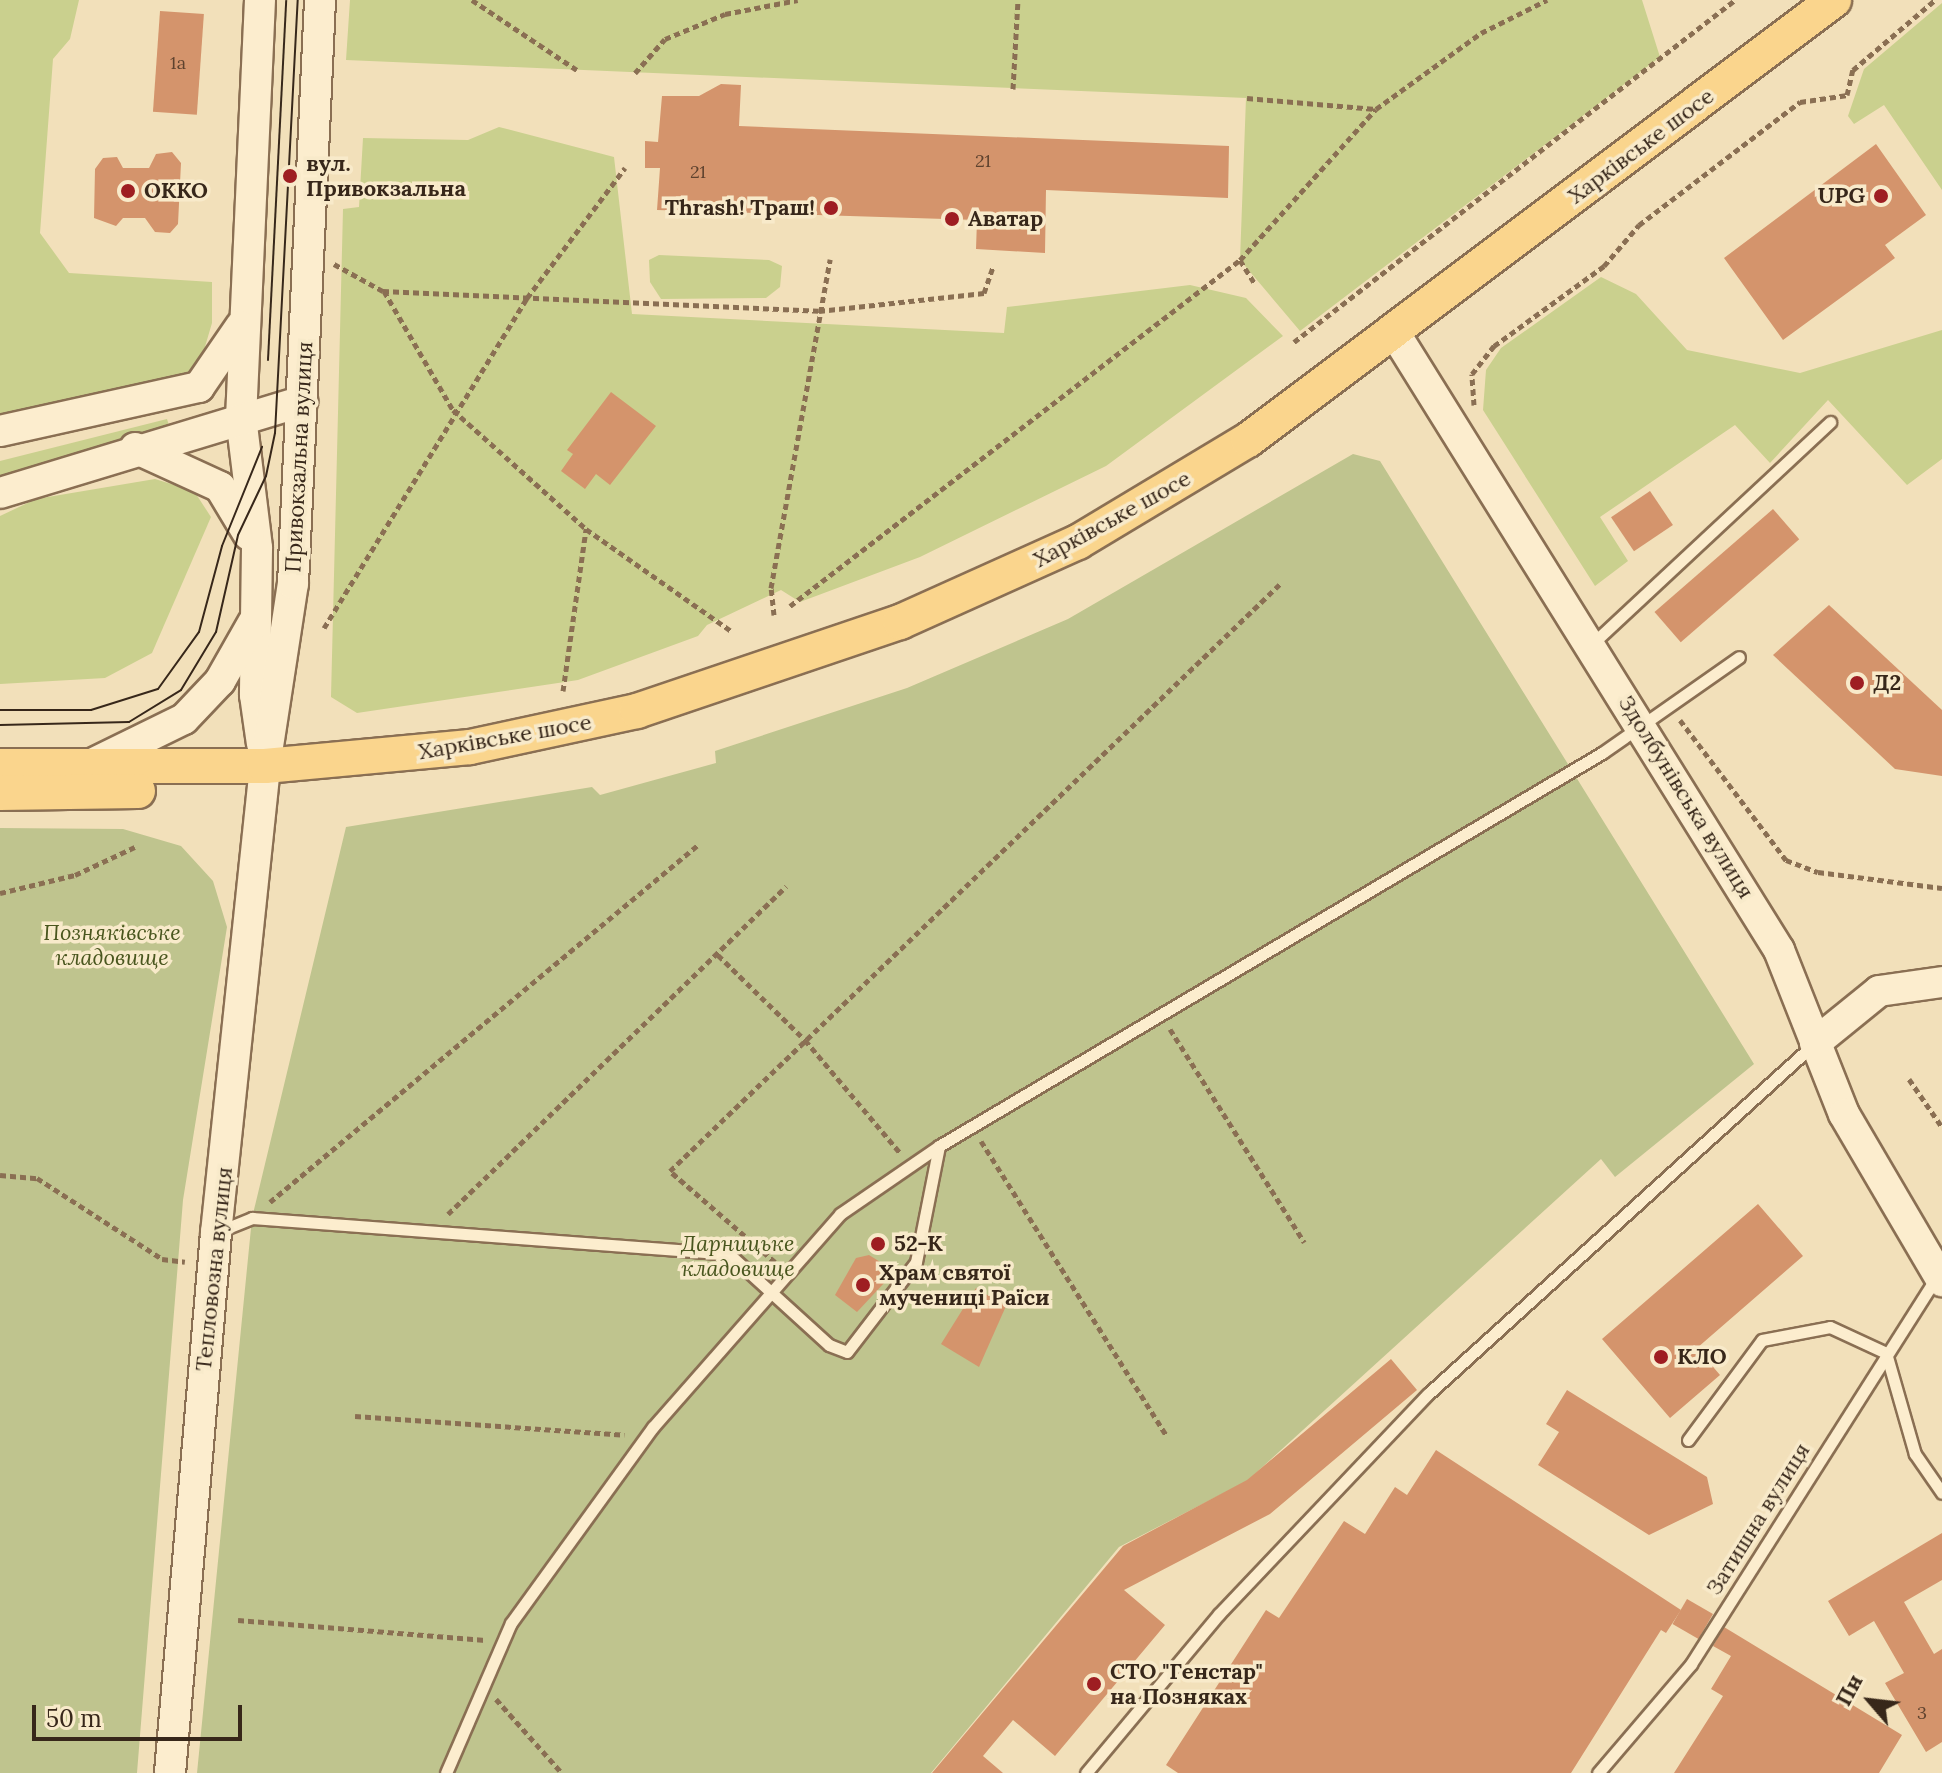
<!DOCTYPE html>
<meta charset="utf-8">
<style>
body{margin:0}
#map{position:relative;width:1942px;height:1773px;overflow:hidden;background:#f2e0ba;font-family:Lora,serif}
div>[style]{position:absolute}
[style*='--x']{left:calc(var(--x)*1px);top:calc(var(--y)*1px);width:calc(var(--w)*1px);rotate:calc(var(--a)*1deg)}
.green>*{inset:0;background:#cad08e}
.cemetery>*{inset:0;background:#bfc48e}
.building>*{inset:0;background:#d4946c;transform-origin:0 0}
.path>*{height:5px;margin-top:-2.5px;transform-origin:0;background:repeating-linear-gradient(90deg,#8a6f53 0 6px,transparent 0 10px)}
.roads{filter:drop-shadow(2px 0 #8a6f53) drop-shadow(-2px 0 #8a6f53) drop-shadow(0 2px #8a6f53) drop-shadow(0 -2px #8a6f53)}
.lane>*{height:11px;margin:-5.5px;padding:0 5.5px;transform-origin:5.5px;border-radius:5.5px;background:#fcedce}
.secondary>*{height:30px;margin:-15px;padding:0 15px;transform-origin:15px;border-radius:15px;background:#fcedce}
.primary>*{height:34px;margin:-17px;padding:0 17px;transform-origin:17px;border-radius:17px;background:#fad58d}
.tram>*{height:2px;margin:-1px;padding:0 1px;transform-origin:1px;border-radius:1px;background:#37271a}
.dots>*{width:22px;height:22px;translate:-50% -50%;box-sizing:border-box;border:4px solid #f8eaca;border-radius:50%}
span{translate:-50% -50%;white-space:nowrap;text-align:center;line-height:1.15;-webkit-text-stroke:7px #f8eaca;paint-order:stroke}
.number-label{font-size:18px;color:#5e422e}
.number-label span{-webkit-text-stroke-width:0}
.street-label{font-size:22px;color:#37271a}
.poi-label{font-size:22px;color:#37271a;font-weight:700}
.left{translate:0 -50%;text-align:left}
.right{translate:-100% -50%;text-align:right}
.park-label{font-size:22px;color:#49561e;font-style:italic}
.north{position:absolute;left:1830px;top:1661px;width:80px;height:80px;-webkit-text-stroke:6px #f8eaca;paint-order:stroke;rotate:298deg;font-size:22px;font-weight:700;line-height:32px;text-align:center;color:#37271a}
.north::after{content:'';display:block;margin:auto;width:28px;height:36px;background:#37271a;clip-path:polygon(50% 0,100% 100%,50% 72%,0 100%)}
.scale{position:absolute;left:32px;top:1705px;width:210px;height:36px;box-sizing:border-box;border:4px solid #37271a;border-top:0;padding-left:10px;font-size:24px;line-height:28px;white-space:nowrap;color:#37271a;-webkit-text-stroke:6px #f8eaca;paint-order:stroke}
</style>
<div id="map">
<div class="green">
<i style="clip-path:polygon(0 0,79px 0,70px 39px,53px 59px,40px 233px,69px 273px,212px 282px,212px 323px,199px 367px,154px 386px,0 422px)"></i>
<i style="clip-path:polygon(350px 0,1642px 0,1660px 57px,1300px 331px,1240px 260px,1246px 98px,346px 60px)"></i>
<i style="clip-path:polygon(1942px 3px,1942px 190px,1884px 105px,1854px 124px,1848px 116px,1864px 69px)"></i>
<i style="clip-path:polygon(499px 127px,614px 157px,632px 314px,1004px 333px,1007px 307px,1190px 285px,1246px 298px,1283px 336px,1106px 466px,920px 557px,800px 602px,781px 590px,707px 625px,698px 636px,578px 680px,357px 713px,331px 697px,343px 209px,359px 207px,363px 138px,468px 140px)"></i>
<i style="clip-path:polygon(659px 255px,769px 260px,782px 266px,780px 287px,766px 298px,661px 299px,650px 282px,649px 260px)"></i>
<i style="clip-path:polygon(1601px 277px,1636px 294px,1687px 350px,1800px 373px,1942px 330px,1942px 459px,1907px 485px,1828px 400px,1770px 463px,1735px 425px,1600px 517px,1628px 561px,1595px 586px,1483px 410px,1486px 370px,1501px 348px)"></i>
<i style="clip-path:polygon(167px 419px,171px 432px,0 479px,0 461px)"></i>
<i style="clip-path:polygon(155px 479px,194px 491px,211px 517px,152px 653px,105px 678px,0 684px,0 516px,36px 499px)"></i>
</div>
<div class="cemetery">
<i style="clip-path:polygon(1353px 454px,1380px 461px,1754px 1064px,1615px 1177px,1601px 1159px,1247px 1481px,1119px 1547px,931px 1773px,197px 1773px,252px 1218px,346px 827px,592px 787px,600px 795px,716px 763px,715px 751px,907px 688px,1068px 619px)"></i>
<i style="clip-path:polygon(0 828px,123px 829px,181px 846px,213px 881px,227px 927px,183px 1200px,137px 1773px,0 1773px)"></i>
</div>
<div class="building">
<i style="left:160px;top:11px;width:44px;height:101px;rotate:4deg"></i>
<i style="clip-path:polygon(721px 84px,741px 85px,739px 126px,1229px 146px,1228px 198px,1046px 190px,1045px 253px,976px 249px,977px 220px,657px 210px,660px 168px,645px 168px,645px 141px,658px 142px,662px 96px,699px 96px)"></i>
<i style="clip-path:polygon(1876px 144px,1926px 215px,1885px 245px,1895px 258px,1783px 340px,1724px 258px)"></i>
<i style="clip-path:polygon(172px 152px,181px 163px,178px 224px,170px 233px,155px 232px,145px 218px,123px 218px,116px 226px,94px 218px,95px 169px,103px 158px,117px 157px,123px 168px,149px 168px,156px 154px)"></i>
<i style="clip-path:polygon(611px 392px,656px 426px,610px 485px,596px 474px,585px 489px,561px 471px,573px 454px,567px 450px)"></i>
<i style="left:1650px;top:491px;width:41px;height:47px;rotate:56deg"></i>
<i style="left:1773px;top:509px;width:40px;height:157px;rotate:49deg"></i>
<i style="clip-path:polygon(1829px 605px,1942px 710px,1942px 776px,1895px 769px,1773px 655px)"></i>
<i style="clip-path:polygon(1758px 1204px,1803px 1256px,1697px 1348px,1720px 1375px,1670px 1418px,1602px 1339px)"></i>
<i style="clip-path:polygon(869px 1255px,885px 1265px,886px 1281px,857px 1312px,835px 1295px,856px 1258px)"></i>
<i style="clip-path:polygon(976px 1288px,1006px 1306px,979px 1367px,941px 1344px)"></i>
<i style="clip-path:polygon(1391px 1359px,1417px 1390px,1270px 1514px,1124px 1590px,1165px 1625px,1055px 1756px,1013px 1720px,983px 1756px,1003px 1773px,932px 1773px,1123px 1546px,1247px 1480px)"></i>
<i style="clip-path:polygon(1567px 1390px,1707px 1477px,1713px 1504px,1649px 1535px,1538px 1465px,1559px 1432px,1546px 1424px)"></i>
<i style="clip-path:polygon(1436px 1450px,1681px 1610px,1666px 1633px,1661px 1630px,1571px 1773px,1178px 1773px,1166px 1765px,1266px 1610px,1279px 1618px,1344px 1521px,1365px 1534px,1395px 1487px,1407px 1495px)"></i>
<i style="clip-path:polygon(1942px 1533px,1942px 1580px,1904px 1602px,1934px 1654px,1942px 1649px,1942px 1742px,1926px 1752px,1885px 1683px,1904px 1673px,1874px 1621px,1849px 1636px,1828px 1601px)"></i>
<i style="left:1687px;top:1599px;width:30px;height:29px;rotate:30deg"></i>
<i style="clip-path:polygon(1724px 1627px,1902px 1735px,1879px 1773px,1674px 1773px,1723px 1696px,1711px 1689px,1731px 1656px,1713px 1646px)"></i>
</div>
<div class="path">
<i style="--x:472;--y:0;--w:126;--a:33.7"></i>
<i style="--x:635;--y:73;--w:45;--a:-48.6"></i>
<i style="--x:665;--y:39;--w:65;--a:-22.6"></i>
<i style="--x:725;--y:14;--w:74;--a:-10.9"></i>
<i style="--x:1013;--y:89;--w:89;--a:-86.8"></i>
<i style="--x:1247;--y:98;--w:129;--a:4.9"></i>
<i style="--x:1376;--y:109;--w:130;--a:-35.9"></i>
<i style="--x:1481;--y:33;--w:74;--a:-26.6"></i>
<i style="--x:1240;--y:260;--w:28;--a:58"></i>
<i style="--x:334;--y:264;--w:56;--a:28.9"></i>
<i style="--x:383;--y:291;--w:436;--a:2.6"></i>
<i style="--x:819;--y:311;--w:166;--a:-6.2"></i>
<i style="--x:984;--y:293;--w:28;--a:-71"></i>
<i style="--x:384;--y:291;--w:138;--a:59.9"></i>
<i style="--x:453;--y:410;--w:178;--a:41.8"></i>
<i style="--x:586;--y:529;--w:177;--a:35.1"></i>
<i style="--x:1294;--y:342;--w:558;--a:-37.79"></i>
<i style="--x:1474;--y:405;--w:31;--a:-94"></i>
<i style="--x:1472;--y:374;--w:36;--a:-52"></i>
<i style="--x:1494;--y:346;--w:136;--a:-36"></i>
<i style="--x:1604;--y:266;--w:54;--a:-49.5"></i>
<i style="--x:1639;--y:225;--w:203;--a:-37.4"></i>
<i style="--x:1800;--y:102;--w:48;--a:-8.5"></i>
<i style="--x:1847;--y:95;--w:26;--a:-77"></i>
<i style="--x:1853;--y:70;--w:108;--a:-40.5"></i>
<i style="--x:790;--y:606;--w:568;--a:-37.56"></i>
<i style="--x:1240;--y:260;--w:203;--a:-48"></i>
<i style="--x:774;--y:615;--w:27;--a:-96"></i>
<i style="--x:771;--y:588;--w:334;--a:-79.8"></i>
<i style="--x:324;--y:628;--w:387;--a:-58.4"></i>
<i style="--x:527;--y:298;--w:163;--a:-53"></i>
<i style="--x:563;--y:691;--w:164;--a:-81.9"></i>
<i style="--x:1680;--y:720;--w:176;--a:52.9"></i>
<i style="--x:1786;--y:860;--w:34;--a:21"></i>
<i style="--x:1818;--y:872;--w:125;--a:7.4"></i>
<i style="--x:0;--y:893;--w:77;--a:-13.5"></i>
<i style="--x:75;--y:875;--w:66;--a:-25"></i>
<i style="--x:718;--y:955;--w:122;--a:44.3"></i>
<i style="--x:805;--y:1040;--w:148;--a:49.9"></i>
<i style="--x:1170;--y:1029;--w:252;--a:57.8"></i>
<i style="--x:1909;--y:1079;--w:58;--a:55.5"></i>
<i style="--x:981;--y:1141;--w:347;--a:57.8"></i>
<i style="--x:0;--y:1175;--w:37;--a:5"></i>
<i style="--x:37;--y:1178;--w:149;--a:32.9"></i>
<i style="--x:162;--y:1259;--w:23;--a:7"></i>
<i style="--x:270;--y:1202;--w:559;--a:-39.84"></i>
<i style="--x:448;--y:1214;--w:471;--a:-44.1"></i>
<i style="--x:775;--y:1262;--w:139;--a:-139.1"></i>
<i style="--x:670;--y:1171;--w:849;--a:-43.9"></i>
<i style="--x:355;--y:1416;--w:270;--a:4"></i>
<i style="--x:238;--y:1620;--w:248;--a:4.6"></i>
<i style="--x:496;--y:1699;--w:99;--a:48.3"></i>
</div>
<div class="roads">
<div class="lane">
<i style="--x:1591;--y:645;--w:327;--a:-43"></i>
<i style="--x:220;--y:1231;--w:35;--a:-22"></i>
<i style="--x:252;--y:1218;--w:478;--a:4.3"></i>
<i style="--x:729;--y:1254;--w:135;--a:42.3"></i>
<i style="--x:829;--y:1345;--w:19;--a:21"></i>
<i style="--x:847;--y:1352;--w:113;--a:-52.5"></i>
<i style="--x:916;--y:1262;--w:118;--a:-78.8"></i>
<i style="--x:939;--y:1146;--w:771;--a:-30.66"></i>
<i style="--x:1602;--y:753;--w:167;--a:-35"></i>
<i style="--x:1688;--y:1440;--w:124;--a:-53.5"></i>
<i style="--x:1762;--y:1340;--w:69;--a:-10.8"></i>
<i style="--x:1830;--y:1327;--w:62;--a:24.9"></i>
<i style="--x:1886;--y:1353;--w:105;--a:74"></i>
<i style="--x:1915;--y:1454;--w:47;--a:55.3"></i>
<i style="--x:446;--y:1773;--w:163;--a:-66.6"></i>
<i style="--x:511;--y:1623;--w:242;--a:-54.1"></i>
<i style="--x:653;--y:1427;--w:283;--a:-48.7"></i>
<i style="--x:840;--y:1214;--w:120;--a:-34.5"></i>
<i style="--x:1086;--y:1773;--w:207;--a:-50.1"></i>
<i style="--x:1219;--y:1614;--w:303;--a:-46.5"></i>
<i style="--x:1428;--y:1394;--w:522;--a:-42.21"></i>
<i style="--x:1598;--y:1773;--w:143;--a:-49.5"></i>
<i style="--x:1691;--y:1664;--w:459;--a:-57.6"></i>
</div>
<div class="secondary">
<i style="--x:260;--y:0;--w:417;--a:92.6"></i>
<i style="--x:241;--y:417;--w:132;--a:83"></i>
<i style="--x:257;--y:548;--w:147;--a:90.8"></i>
<i style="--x:255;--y:695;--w:49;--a:81.9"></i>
<i style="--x:1394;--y:332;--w:728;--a:58.08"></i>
<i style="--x:1779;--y:950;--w:176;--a:68.4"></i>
<i style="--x:1844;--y:1114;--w:194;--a:59.6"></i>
<i style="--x:0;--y:431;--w:204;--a:-12.5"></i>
<i style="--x:199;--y:387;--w:74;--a:-55.5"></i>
<i style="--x:135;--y:448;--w:94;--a:24.6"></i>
<i style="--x:220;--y:487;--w:56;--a:58.9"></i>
<i style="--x:0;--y:493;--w:316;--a:-16.9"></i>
<i style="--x:94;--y:763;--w:100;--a:-26.1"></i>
<i style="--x:184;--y:719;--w:52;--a:-46.5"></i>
<i style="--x:220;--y:681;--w:67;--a:-60.4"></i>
<i style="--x:1815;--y:1043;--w:82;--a:-39.1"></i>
<i style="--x:1879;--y:991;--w:64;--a:-8.1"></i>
<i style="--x:170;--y:1773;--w:542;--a:-85.13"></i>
<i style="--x:216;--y:1233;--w:470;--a:-84"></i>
<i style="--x:265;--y:766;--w:184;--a:-81.3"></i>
<i style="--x:293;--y:584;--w:585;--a:-87.35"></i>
</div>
<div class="primary">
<i style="--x:0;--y:766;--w:265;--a:0"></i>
<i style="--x:265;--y:766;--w:206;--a:-5.3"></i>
<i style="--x:470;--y:747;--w:171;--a:-12.2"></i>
<i style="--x:637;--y:711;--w:278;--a:-18.7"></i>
<i style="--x:900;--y:622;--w:195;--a:-24.2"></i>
<i style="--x:1078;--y:542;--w:198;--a:-31"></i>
<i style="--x:1248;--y:440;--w:733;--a:-36.9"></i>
<i style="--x:0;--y:793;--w:138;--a:-0.8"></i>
</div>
</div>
<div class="tram">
<i style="--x:268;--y:360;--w:360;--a:-87.1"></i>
<i style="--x:0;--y:710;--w:91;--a:0"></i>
<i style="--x:91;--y:710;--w:70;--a:-17.4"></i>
<i style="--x:158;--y:689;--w:70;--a:-54.3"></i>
<i style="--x:199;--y:632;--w:89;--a:-75"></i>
<i style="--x:222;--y:546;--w:107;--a:-68"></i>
<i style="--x:0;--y:725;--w:129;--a:-1.3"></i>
<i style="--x:129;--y:722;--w:61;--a:-31.6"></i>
<i style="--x:181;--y:690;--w:68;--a:-58.9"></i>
<i style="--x:216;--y:632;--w:99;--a:-77.2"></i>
<i style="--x:238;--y:535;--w:65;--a:-64.6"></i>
<i style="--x:266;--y:476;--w:44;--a:-78.2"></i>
<i style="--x:275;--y:433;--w:434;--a:-87"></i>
</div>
<div class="dots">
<i style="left:290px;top:176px;background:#9e1e22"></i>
<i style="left:128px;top:191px;background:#9e1e22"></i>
<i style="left:1881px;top:196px;background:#9e1e22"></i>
<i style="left:831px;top:208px;background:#9e1e22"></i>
<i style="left:952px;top:219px;background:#9e1e22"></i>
<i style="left:1857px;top:683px;background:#9e1e22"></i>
<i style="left:878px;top:1244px;background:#9e1e22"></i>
<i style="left:863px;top:1285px;background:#9e1e22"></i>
<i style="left:1661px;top:1357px;background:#9e1e22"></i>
<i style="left:1094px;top:1684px;background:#9e1e22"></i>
</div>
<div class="number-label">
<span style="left:178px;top:63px">1а</span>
<span style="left:983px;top:161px">21</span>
<span style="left:698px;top:172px">21</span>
<span style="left:1922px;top:1713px">3</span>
</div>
<div class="street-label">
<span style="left:1641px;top:146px;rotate:-37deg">Харківське шосе</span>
<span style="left:299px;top:457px;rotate:-87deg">Привокзальна вулиця</span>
<span style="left:1112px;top:519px;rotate:-29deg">Харківське шосе</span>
<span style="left:505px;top:737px;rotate:-10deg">Харківське шосе</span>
<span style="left:1686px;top:797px;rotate:58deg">Здолбунівська вулиця</span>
<span style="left:214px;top:1269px;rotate:-84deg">Тепловозна вулиця</span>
<span style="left:1758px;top:1519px;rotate:-58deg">Затишна вулиця</span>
</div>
<div class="poi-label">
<span class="left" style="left:306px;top:176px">вул.<br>Привокзальна</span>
<span class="left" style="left:144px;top:191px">ОККО</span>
<span class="right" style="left:1865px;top:196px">UPG</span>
<span class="right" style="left:815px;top:208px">Thrash! Траш!</span>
<span class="left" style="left:968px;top:219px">Аватар</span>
<span class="left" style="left:1873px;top:683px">Д2</span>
<span class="left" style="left:894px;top:1244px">52-К</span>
<span class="left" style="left:879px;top:1285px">Храм святої<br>мучениці Раїси</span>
<span class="left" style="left:1677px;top:1357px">КЛО</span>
<span class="left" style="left:1110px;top:1684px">СТО "Генстар"<br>на Позняках</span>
</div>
<div class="park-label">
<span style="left:112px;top:945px">Позняківське<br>кладовище</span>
<span style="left:738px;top:1256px">Дарницьке<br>кладовище</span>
</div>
<div class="north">Пн</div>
<div class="scale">50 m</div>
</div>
